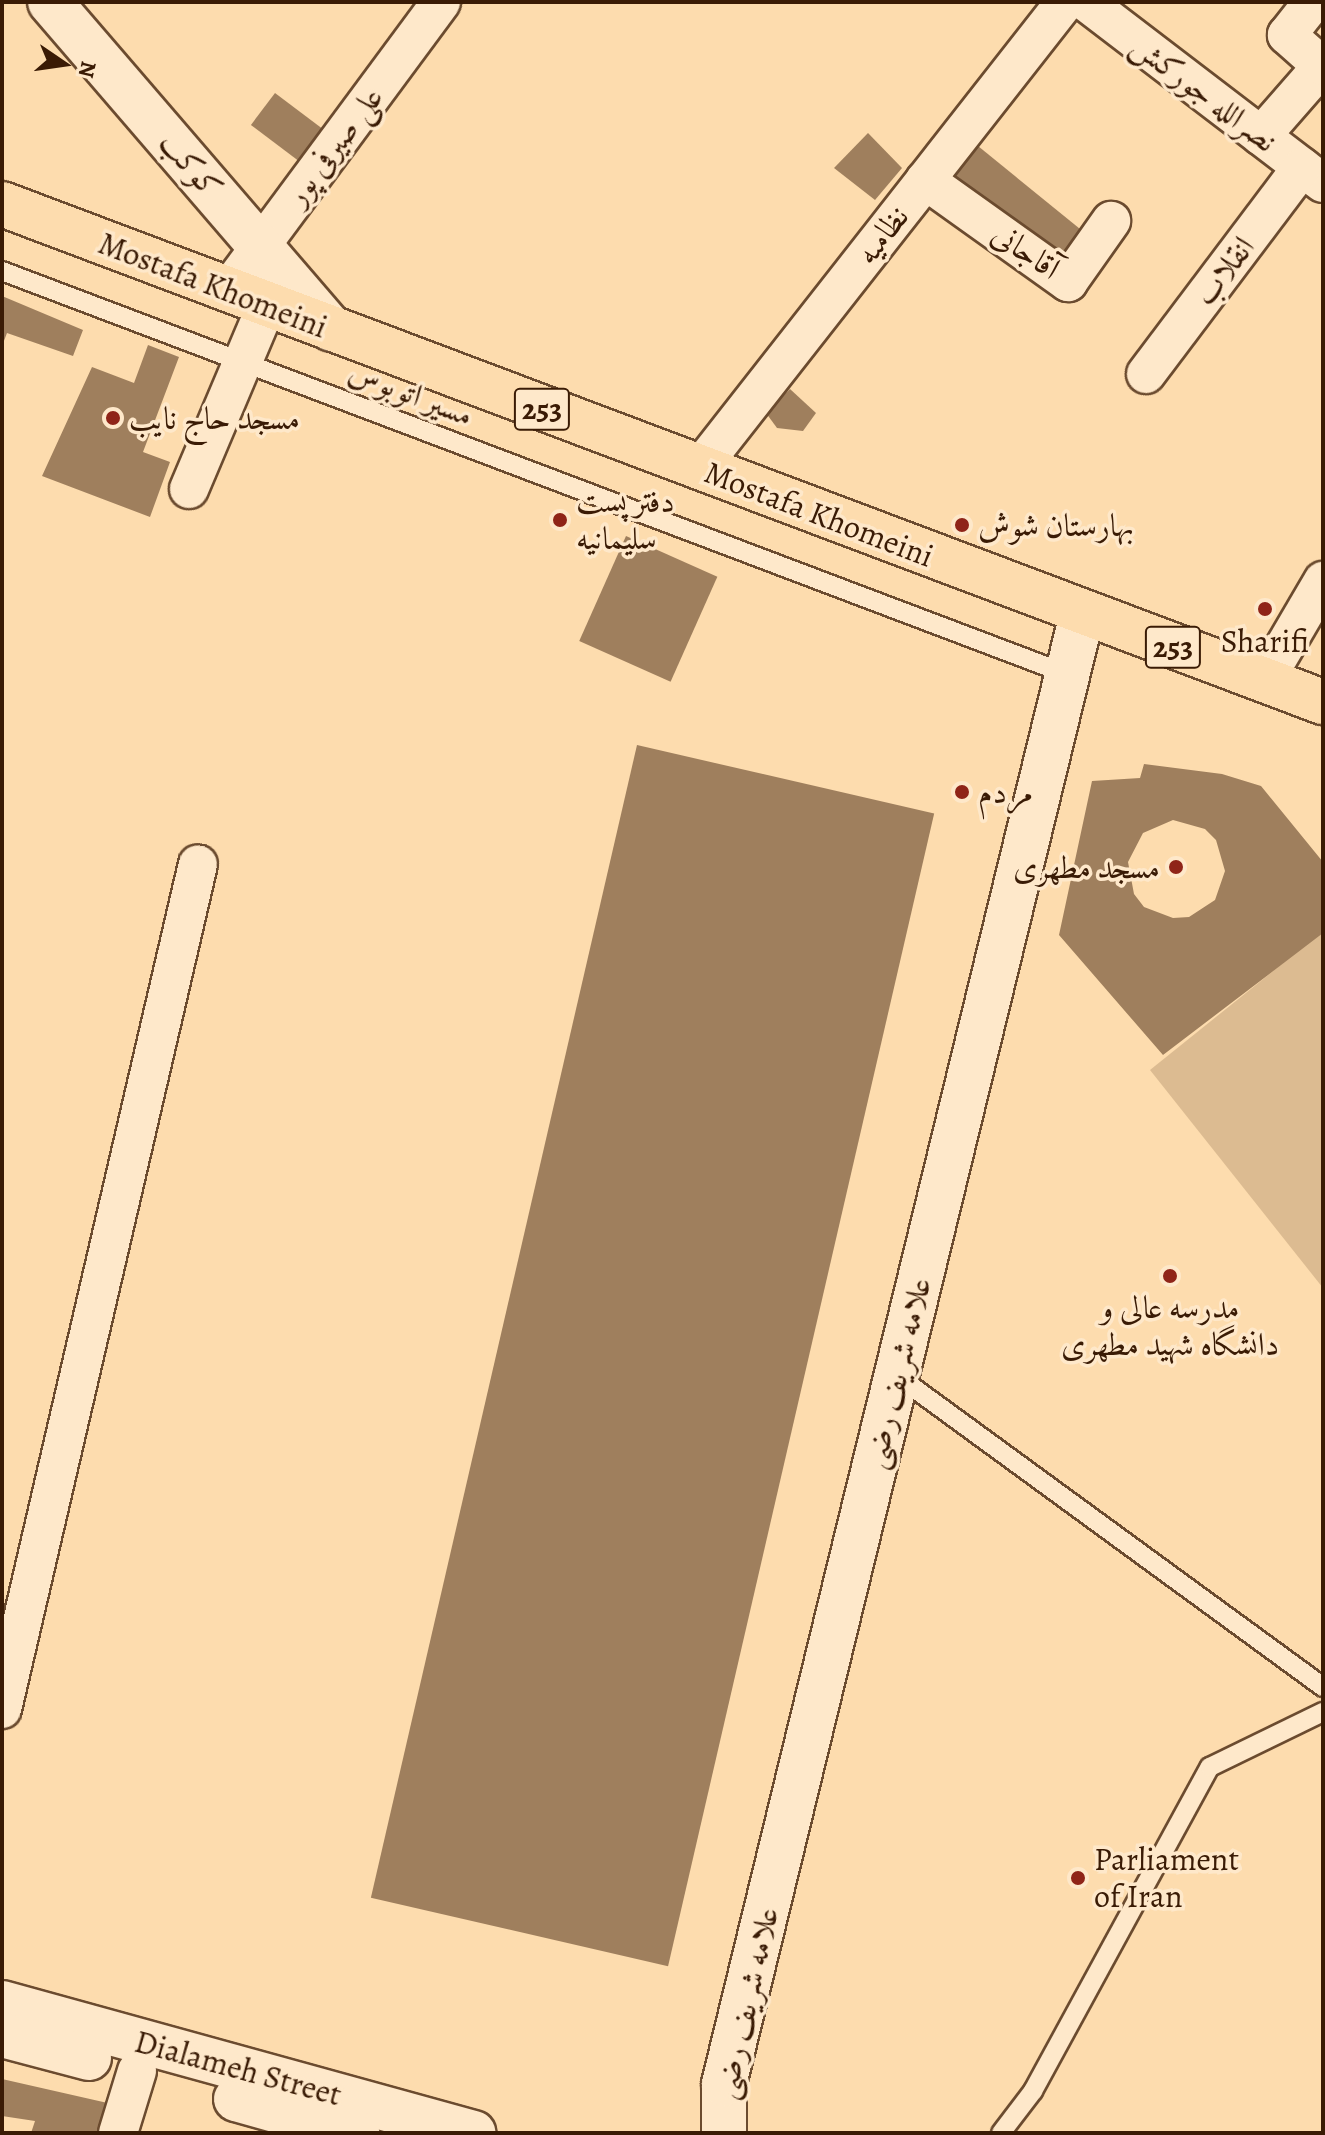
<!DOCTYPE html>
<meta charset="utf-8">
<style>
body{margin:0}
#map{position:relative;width:1325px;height:2135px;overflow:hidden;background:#fddcae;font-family:Alegreya,Amiri,serif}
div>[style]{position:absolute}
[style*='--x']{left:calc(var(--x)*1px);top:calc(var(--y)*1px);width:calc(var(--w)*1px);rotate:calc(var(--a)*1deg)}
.green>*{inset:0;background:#dcbb91}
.building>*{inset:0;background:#9f7f5d;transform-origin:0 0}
.roads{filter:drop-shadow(2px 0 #6b4b2f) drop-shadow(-2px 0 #6b4b2f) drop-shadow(0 2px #6b4b2f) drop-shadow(0 -2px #6b4b2f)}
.service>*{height:18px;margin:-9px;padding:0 9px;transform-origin:9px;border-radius:9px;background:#fee8ca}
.minor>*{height:38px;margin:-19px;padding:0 19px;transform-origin:19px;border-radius:19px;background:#fee8ca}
.secondary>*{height:44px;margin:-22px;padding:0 22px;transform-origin:22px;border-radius:22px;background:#fee8ca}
.primary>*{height:44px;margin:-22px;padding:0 22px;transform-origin:22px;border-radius:22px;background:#fddcae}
.dots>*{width:22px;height:22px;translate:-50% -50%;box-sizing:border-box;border:4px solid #fee8ca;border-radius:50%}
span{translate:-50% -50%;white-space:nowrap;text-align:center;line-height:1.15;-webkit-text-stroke:7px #fee8ca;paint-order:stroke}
.shield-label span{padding:2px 6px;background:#fee8ca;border:2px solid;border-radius:6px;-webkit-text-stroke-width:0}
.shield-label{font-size:30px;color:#3a1b05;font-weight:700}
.street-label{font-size:32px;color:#3a1b05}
.poi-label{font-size:32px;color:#3a1b05}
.left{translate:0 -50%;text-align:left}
.right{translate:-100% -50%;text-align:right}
.frame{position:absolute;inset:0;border:4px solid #3a1b05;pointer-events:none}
.north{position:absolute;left:24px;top:24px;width:80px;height:80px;-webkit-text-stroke:6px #fee8ca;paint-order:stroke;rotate:103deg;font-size:22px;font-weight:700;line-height:32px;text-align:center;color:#3a1b05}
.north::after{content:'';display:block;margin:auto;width:28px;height:36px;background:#3a1b05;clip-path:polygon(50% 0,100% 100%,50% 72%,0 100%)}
</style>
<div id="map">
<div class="green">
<i style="clip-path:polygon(1323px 931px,1323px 1288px,1150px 1070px)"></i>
</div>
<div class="building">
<i style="left:275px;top:93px;width:59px;height:40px;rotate:37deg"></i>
<i style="clip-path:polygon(868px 133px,902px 168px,875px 200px,834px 168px)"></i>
<i style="clip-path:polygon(962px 133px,1085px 233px,1052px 269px,928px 179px)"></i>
<i style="clip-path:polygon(2px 296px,83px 330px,73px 356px,7px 333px,2px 346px)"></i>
<i style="clip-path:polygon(148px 345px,179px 357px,143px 452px,170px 462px,150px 517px,42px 476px,92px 367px,134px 383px)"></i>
<i style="clip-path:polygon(790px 389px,816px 413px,803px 431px,777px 428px,766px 413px)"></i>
<i style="left:626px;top:536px;width:100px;height:115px;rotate:24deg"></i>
<i style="left:637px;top:745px;width:305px;height:1183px;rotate:13deg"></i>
<i style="clip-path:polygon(evenodd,1144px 764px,1222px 774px,1261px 786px,1323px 862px,1323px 933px,1163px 1055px,1059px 935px,1092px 781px,1140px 778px,1144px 764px,1173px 820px,1205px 829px,1216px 840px,1225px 871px,1215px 900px,1189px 917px,1173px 918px,1144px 907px,1134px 894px,1128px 862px,1143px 833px,1173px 820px)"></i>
<i style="clip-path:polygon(2px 2079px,112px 2104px,105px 2133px,31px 2133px,35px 2121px,2px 2116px)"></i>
</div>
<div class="roads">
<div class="service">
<i style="--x:2;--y:271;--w:1139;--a:20.73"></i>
<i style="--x:896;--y:1375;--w:529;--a:36.15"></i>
<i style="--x:1001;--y:2133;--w:53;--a:-52.7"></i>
<i style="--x:1033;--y:2091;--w:369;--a:-61.4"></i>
<i style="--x:1210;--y:1767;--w:126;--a:-26"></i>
</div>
<div class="minor">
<i style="--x:1086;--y:2;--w:298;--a:37.4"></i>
<i style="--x:1261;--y:136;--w:93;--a:-48.9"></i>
<i style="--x:1322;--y:66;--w:47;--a:-138.5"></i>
<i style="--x:1287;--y:35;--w:42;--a:-51.8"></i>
<i style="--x:925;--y:180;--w:176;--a:35.5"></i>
<i style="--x:1068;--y:282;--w:75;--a:-54.8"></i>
<i style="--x:228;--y:290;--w:358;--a:-53.5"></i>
<i style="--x:1146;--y:374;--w:259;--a:-53"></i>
<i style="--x:699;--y:469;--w:593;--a:-51.91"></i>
<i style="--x:189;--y:489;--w:201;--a:-67.1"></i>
<i style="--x:1265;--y:680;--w:115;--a:-59.6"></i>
<i style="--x:2;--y:1709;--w:867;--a:-76.94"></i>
<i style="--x:118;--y:2133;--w:65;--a:-73"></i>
</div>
<div class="secondary">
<i style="--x:50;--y:2;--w:431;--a:49.3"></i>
<i style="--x:2;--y:2003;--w:489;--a:15.4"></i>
<i style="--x:2;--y:2035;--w:90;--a:14.8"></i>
<i style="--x:236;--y:2099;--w:126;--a:15.7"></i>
<i style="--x:724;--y:2133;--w:49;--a:-90"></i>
<i style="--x:724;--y:2084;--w:1513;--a:-76.31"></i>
</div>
<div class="primary">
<i style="--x:2;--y:204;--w:1412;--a:20.66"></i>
</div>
</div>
<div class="dots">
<i style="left:113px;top:418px;background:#8f2418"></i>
<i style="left:560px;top:520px;background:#8f2418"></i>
<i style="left:962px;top:525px;background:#8f2418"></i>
<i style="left:1265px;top:609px;background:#8f2418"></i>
<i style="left:962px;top:792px;background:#8f2418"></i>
<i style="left:1176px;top:867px;background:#8f2418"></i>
<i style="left:1170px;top:1276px;background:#8f2418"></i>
<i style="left:1078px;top:1878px;background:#8f2418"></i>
</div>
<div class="shield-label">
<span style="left:542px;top:409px">253</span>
<span style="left:1173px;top:647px">253</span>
</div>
<div class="street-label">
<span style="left:1204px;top:93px;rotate:37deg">نصرالله جورکش</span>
<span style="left:334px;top:146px;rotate:-53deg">علی صیرفی پور</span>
<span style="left:191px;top:165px;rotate:49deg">کوکب</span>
<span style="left:882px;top:235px;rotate:-52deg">نظامیه</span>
<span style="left:1026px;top:251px;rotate:34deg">آقاجانی</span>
<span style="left:1224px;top:271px;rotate:-53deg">انقلاب</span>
<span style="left:213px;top:285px;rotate:21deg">Mostafa Khomeini</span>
<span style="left:411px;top:393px;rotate:21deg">مسیر اتوبوس</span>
<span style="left:819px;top:514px;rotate:21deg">Mostafa Khomeini</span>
<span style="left:897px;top:1373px;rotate:-76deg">علامه شریف رضی</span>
<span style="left:746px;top:2003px;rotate:-77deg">علامه شریف رضی</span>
<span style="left:238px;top:2068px;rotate:15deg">Dialameh Street</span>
</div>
<div class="poi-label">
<span class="left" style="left:129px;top:418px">مسجد حاج نایب</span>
<span class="left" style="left:576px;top:520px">دفتر پست<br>سلیمانیه</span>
<span class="left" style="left:978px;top:525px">بهارستان شوش</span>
<span style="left:1265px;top:641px">Sharifi</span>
<span class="left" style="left:978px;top:792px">مردم</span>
<span class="right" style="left:1160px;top:867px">مسجد مطهری</span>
<span style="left:1170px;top:1326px">مدرسه عالی و<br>دانشگاه شهید مطهری</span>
<span class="left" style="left:1094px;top:1878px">Parliament<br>of Iran</span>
</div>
<div class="frame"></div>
<div class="north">N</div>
</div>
